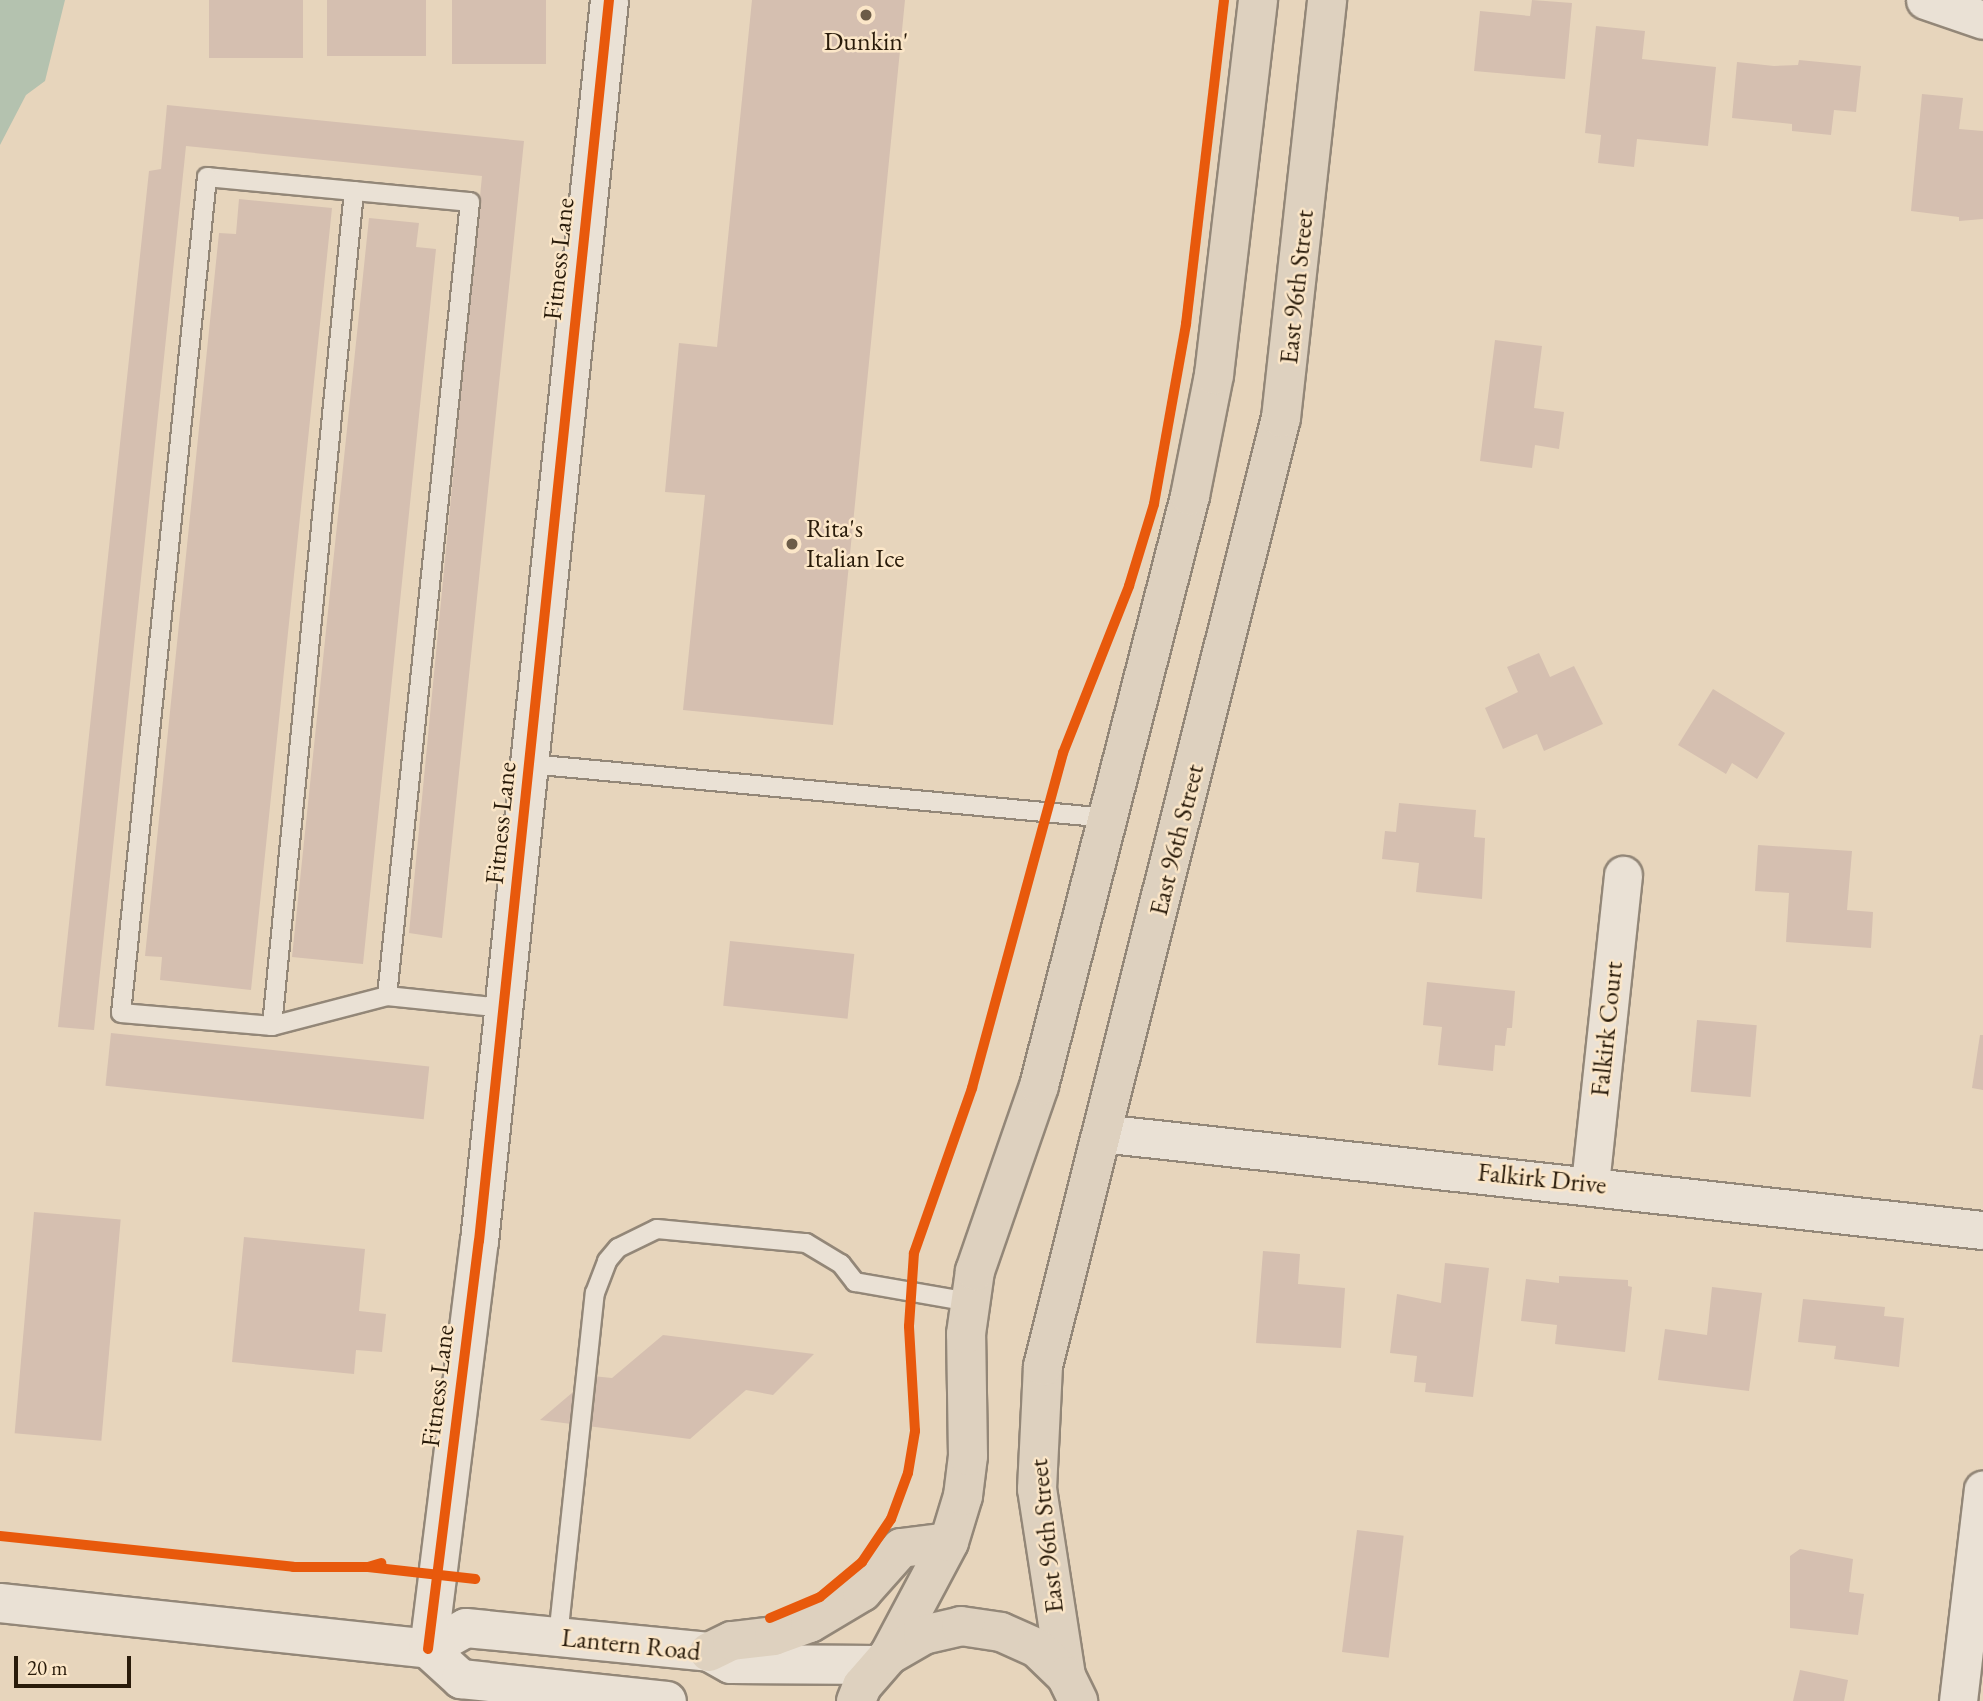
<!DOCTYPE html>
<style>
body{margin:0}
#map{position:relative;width:1983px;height:1701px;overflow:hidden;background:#e7d5bc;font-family:"EB Garamond",serif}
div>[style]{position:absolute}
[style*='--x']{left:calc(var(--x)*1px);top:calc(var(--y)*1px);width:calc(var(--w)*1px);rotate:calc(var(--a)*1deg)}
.water>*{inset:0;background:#b4c2af}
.building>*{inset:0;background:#d5bfb0;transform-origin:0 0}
.path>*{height:4.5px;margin-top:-2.25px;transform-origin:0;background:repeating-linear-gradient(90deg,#a59d92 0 2px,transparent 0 5.5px)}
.roads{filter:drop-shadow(2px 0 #938778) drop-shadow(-2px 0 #938778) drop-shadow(0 2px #938778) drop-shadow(0 -2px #938778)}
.lane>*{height:18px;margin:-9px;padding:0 9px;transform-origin:9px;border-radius:9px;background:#eae1d5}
.street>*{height:37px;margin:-18.5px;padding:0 18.5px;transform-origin:18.5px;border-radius:18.5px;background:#eae1d5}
.secondary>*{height:38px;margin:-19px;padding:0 19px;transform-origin:19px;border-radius:19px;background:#eae1d5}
.primary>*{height:38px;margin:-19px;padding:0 19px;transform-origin:19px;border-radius:19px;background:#ded1bf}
.cycleway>*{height:10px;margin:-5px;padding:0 5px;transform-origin:5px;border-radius:5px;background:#e8590c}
.dots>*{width:19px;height:19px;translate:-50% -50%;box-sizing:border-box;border:4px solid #fbe6c8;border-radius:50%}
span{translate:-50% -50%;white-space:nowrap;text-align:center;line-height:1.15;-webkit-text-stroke:5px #fbe6c8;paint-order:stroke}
.poi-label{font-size:26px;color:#291b0a}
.left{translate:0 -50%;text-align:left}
.street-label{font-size:26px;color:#291b0a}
.scale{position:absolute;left:14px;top:1656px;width:117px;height:32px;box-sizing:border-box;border:4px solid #291b0a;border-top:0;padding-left:9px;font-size:21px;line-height:24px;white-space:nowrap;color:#291b0a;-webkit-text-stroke:5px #fbe6c8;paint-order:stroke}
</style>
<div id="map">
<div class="water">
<i style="clip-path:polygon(0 0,65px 0,45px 81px,26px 95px,0 145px)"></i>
</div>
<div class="building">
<i style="left:209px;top:0;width:94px;height:58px"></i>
<i style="left:327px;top:0;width:99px;height:56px"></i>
<i style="left:452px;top:0;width:94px;height:64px"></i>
<i style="clip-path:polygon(752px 0,905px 0,833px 725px,683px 710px,705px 495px,665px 492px,679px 343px,717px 347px)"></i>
<i style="clip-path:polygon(1532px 0,1572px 3px,1565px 79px,1474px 71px,1480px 11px,1530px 16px)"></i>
<i style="clip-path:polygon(1596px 26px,1645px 31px,1642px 59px,1716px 67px,1708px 146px,1637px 139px,1634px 167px,1598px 163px,1601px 135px,1585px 133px)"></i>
<i style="clip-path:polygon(1799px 60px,1861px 66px,1856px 112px,1834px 110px,1831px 135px,1792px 131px,1792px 124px,1732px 118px,1737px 62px,1774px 66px,1798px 65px)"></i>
<i style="clip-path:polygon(1922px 94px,1963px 98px,1959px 129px,1983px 131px,1983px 219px,1959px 221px,1959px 217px,1911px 211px)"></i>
<i style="clip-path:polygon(167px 105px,524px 141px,442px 938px,409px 933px,482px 176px,186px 146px,94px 1030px,58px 1027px,149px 171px,161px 169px)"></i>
<i style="clip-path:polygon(239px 199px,332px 208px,251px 990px,160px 980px,162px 957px,145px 956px,219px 233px,236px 234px)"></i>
<i style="clip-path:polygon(369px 218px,419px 223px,416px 247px,436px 249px,363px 964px,292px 957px)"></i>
<i style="clip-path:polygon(1495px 340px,1542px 346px,1534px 408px,1564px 412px,1559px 449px,1535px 445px,1532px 468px,1480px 461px)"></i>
<i style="clip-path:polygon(1539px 653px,1550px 677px,1574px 666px,1603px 724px,1544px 751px,1537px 734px,1503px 749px,1485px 708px,1518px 692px,1507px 667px)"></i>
<i style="clip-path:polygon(1713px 689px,1785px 733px,1757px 779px,1732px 763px,1726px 774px,1678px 745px)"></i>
<i style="clip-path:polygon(1399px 803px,1476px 810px,1474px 837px,1485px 838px,1482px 899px,1416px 892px,1419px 863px,1382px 859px,1385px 831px,1396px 832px)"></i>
<i style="clip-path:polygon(1758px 845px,1852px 851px,1847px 910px,1873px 912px,1871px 948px,1786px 942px,1789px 893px,1755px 891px)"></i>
<i style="left:730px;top:941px;width:125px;height:65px;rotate:6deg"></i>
<i style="clip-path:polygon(1427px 982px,1515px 991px,1512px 1028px,1507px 1028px,1505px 1046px,1495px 1045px,1493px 1071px,1438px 1065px,1442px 1027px,1423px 1025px)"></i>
<i style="left:1697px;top:1020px;width:60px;height:72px;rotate:5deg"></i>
<i style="left:111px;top:1033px;width:320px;height:53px;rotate:6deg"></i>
<i style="clip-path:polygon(1980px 1035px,1983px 1035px,1983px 1090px,1972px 1088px)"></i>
<i style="left:34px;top:1212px;width:87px;height:222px;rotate:5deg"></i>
<i style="clip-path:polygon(244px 1237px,365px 1249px,359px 1311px,386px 1314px,382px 1352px,356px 1350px,354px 1374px,232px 1362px)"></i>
<i style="clip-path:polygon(1263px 1251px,1300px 1254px,1298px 1284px,1345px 1288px,1341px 1348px,1256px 1343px)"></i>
<i style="clip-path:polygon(1445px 1263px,1489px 1268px,1473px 1397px,1425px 1392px,1426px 1383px,1414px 1382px,1417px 1356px,1390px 1353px,1397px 1294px,1441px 1303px)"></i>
<i style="clip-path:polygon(1559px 1276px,1628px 1280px,1628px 1286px,1632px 1287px,1625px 1352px,1555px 1344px,1557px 1325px,1521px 1321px,1526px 1279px,1559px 1283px)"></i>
<i style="clip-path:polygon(1712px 1287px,1762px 1293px,1749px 1391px,1658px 1380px,1665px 1329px,1707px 1335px)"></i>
<i style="clip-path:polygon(1803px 1299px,1885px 1307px,1884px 1316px,1904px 1318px,1899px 1367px,1834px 1359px,1836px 1346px,1798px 1342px)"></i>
<i style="clip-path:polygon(663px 1335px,814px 1354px,773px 1395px,746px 1390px,690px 1439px,540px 1420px,592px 1376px,612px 1378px)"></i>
<i style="left:1357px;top:1530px;width:47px;height:123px;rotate:7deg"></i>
<i style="clip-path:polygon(1800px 1549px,1853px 1559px,1849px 1592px,1864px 1594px,1858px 1635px,1790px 1628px,1790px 1556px)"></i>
<i style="clip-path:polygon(1800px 1670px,1848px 1680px,1844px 1701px,1793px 1701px)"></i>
</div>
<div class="path">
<i style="--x:368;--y:1567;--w:30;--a:8"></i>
</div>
<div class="roads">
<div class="lane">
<i style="--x:530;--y:764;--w:581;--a:5.34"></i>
<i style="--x:387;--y:996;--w:798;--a:-84.03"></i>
<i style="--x:470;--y:202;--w:264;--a:-174.6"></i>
<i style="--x:207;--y:177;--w:840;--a:95.87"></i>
<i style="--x:121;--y:1013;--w:152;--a:4.9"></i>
<i style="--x:272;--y:1026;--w:119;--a:-14.6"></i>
<i style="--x:387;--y:996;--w:118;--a:5.9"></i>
<i style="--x:272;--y:1026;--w:839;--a:-84.39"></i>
<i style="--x:558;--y:1637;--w:346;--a:-83.9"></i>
<i style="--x:595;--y:1293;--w:34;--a:-69"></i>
<i style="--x:607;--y:1261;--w:17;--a:-50"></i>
<i style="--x:618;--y:1248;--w:43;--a:-26"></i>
<i style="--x:657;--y:1229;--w:150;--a:5.4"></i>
<i style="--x:806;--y:1243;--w:41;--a:31"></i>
<i style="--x:841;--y:1264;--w:23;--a:52"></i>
<i style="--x:855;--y:1282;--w:117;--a:9.9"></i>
</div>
<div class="street">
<i style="--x:1925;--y:0;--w:61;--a:19"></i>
<i style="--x:1101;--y:1133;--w:887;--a:6.28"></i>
<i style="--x:1590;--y:1184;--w:311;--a:-83.9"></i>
<i style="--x:428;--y:1649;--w:411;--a:-82.9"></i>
<i style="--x:479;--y:1241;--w:1248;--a:-84.02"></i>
<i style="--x:1958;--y:1701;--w:213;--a:-83.3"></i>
</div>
<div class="secondary">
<i style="--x:0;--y:1603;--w:430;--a:6.1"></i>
<i style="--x:428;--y:1649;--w:43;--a:-28.9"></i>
<i style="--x:466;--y:1628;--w:244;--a:5.6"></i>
<i style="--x:709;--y:1652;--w:25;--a:29"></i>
<i style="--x:731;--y:1664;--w:147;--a:0.4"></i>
<i style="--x:428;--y:1649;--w:45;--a:42.3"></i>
<i style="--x:461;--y:1679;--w:207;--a:6.1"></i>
</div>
<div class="primary">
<i style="--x:709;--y:1652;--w:25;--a:-26"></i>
<i style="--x:732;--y:1641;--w:42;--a:-6.8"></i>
<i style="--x:774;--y:1636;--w:38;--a:-20"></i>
<i style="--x:810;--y:1623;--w:61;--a:-30.8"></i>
<i style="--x:862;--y:1592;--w:59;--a:-48.4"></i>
<i style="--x:901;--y:1548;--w:48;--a:-7.1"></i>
<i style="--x:889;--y:1655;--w:128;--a:-62"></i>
<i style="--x:949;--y:1542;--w:48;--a:-73.1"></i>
<i style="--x:963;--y:1496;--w:40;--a:-82.9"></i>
<i style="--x:968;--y:1456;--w:122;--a:-90.9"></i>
<i style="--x:966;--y:1334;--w:64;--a:-81.9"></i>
<i style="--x:975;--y:1271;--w:196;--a:-70.9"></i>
<i style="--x:1039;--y:1086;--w:609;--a:-75.64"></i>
<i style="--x:1190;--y:496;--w:123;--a:-78.8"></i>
<i style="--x:1214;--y:375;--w:378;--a:-83.3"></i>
<i style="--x:1066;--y:1676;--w:189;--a:-98.8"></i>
<i style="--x:1037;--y:1489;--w:123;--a:-87.2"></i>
<i style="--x:1043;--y:1366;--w:977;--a:-75.91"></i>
<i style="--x:1281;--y:418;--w:421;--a:-83.7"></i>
<i style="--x:856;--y:1701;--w:16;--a:-68"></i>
<i style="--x:862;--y:1686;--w:41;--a:-48.9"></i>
<i style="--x:889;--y:1655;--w:39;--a:-30"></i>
<i style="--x:923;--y:1635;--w:39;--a:-13"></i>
<i style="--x:961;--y:1626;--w:40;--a:8.5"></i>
<i style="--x:1001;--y:1632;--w:39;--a:24"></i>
<i style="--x:1037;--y:1648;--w:40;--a:44"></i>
<i style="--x:1066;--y:1676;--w:28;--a:64"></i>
</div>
</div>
<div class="cycleway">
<i style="--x:0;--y:1536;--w:295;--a:6"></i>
<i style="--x:293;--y:1567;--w:75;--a:0"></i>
<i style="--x:368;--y:1567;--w:14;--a:-17"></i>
<i style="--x:368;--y:1567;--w:108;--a:6.4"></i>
<i style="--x:770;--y:1618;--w:54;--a:-22.8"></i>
<i style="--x:820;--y:1597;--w:55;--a:-39.8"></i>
<i style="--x:862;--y:1562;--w:52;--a:-56"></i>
<i style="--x:891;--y:1519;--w:49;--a:-69.7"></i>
<i style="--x:908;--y:1473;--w:43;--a:-80.5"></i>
<i style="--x:915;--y:1431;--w:105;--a:-93.3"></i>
<i style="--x:909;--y:1326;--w:73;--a:-86.1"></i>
<i style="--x:914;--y:1253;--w:175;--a:-70.6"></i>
<i style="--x:972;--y:1088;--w:347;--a:-74.8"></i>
<i style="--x:1063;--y:753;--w:180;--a:-68.4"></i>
<i style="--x:1129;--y:586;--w:86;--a:-73"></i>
<i style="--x:1154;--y:504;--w:183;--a:-79.9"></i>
<i style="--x:1186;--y:324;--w:326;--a:-83.3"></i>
<i style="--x:428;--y:1649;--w:411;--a:-82.9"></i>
<i style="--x:479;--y:1241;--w:1248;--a:-84.02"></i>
</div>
<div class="dots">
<i style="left:866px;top:15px;background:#6c5c48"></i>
<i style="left:792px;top:544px;background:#6c5c48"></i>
</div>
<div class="poi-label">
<span style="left:866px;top:42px">Dunkin'</span>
<span class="left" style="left:806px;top:544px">Rita's<br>Italian Ice</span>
</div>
<div class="street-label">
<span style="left:559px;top:259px;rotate:-84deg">Fitness Lane</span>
<span style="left:1297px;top:287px;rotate:-84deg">East 96th Street</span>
<span style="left:501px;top:823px;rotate:-84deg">Fitness Lane</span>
<span style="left:1177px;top:840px;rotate:-76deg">East 96th Street</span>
<span style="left:1607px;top:1029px;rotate:-84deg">Falkirk Court</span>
<span style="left:1542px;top:1179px;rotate:6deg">Falkirk Drive</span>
<span style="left:438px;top:1386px;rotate:-83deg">Fitness Lane</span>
<span style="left:1047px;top:1536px;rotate:-96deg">East 96th Street</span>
<span style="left:631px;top:1645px;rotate:6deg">Lantern Road</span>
</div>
<div class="scale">20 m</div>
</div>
